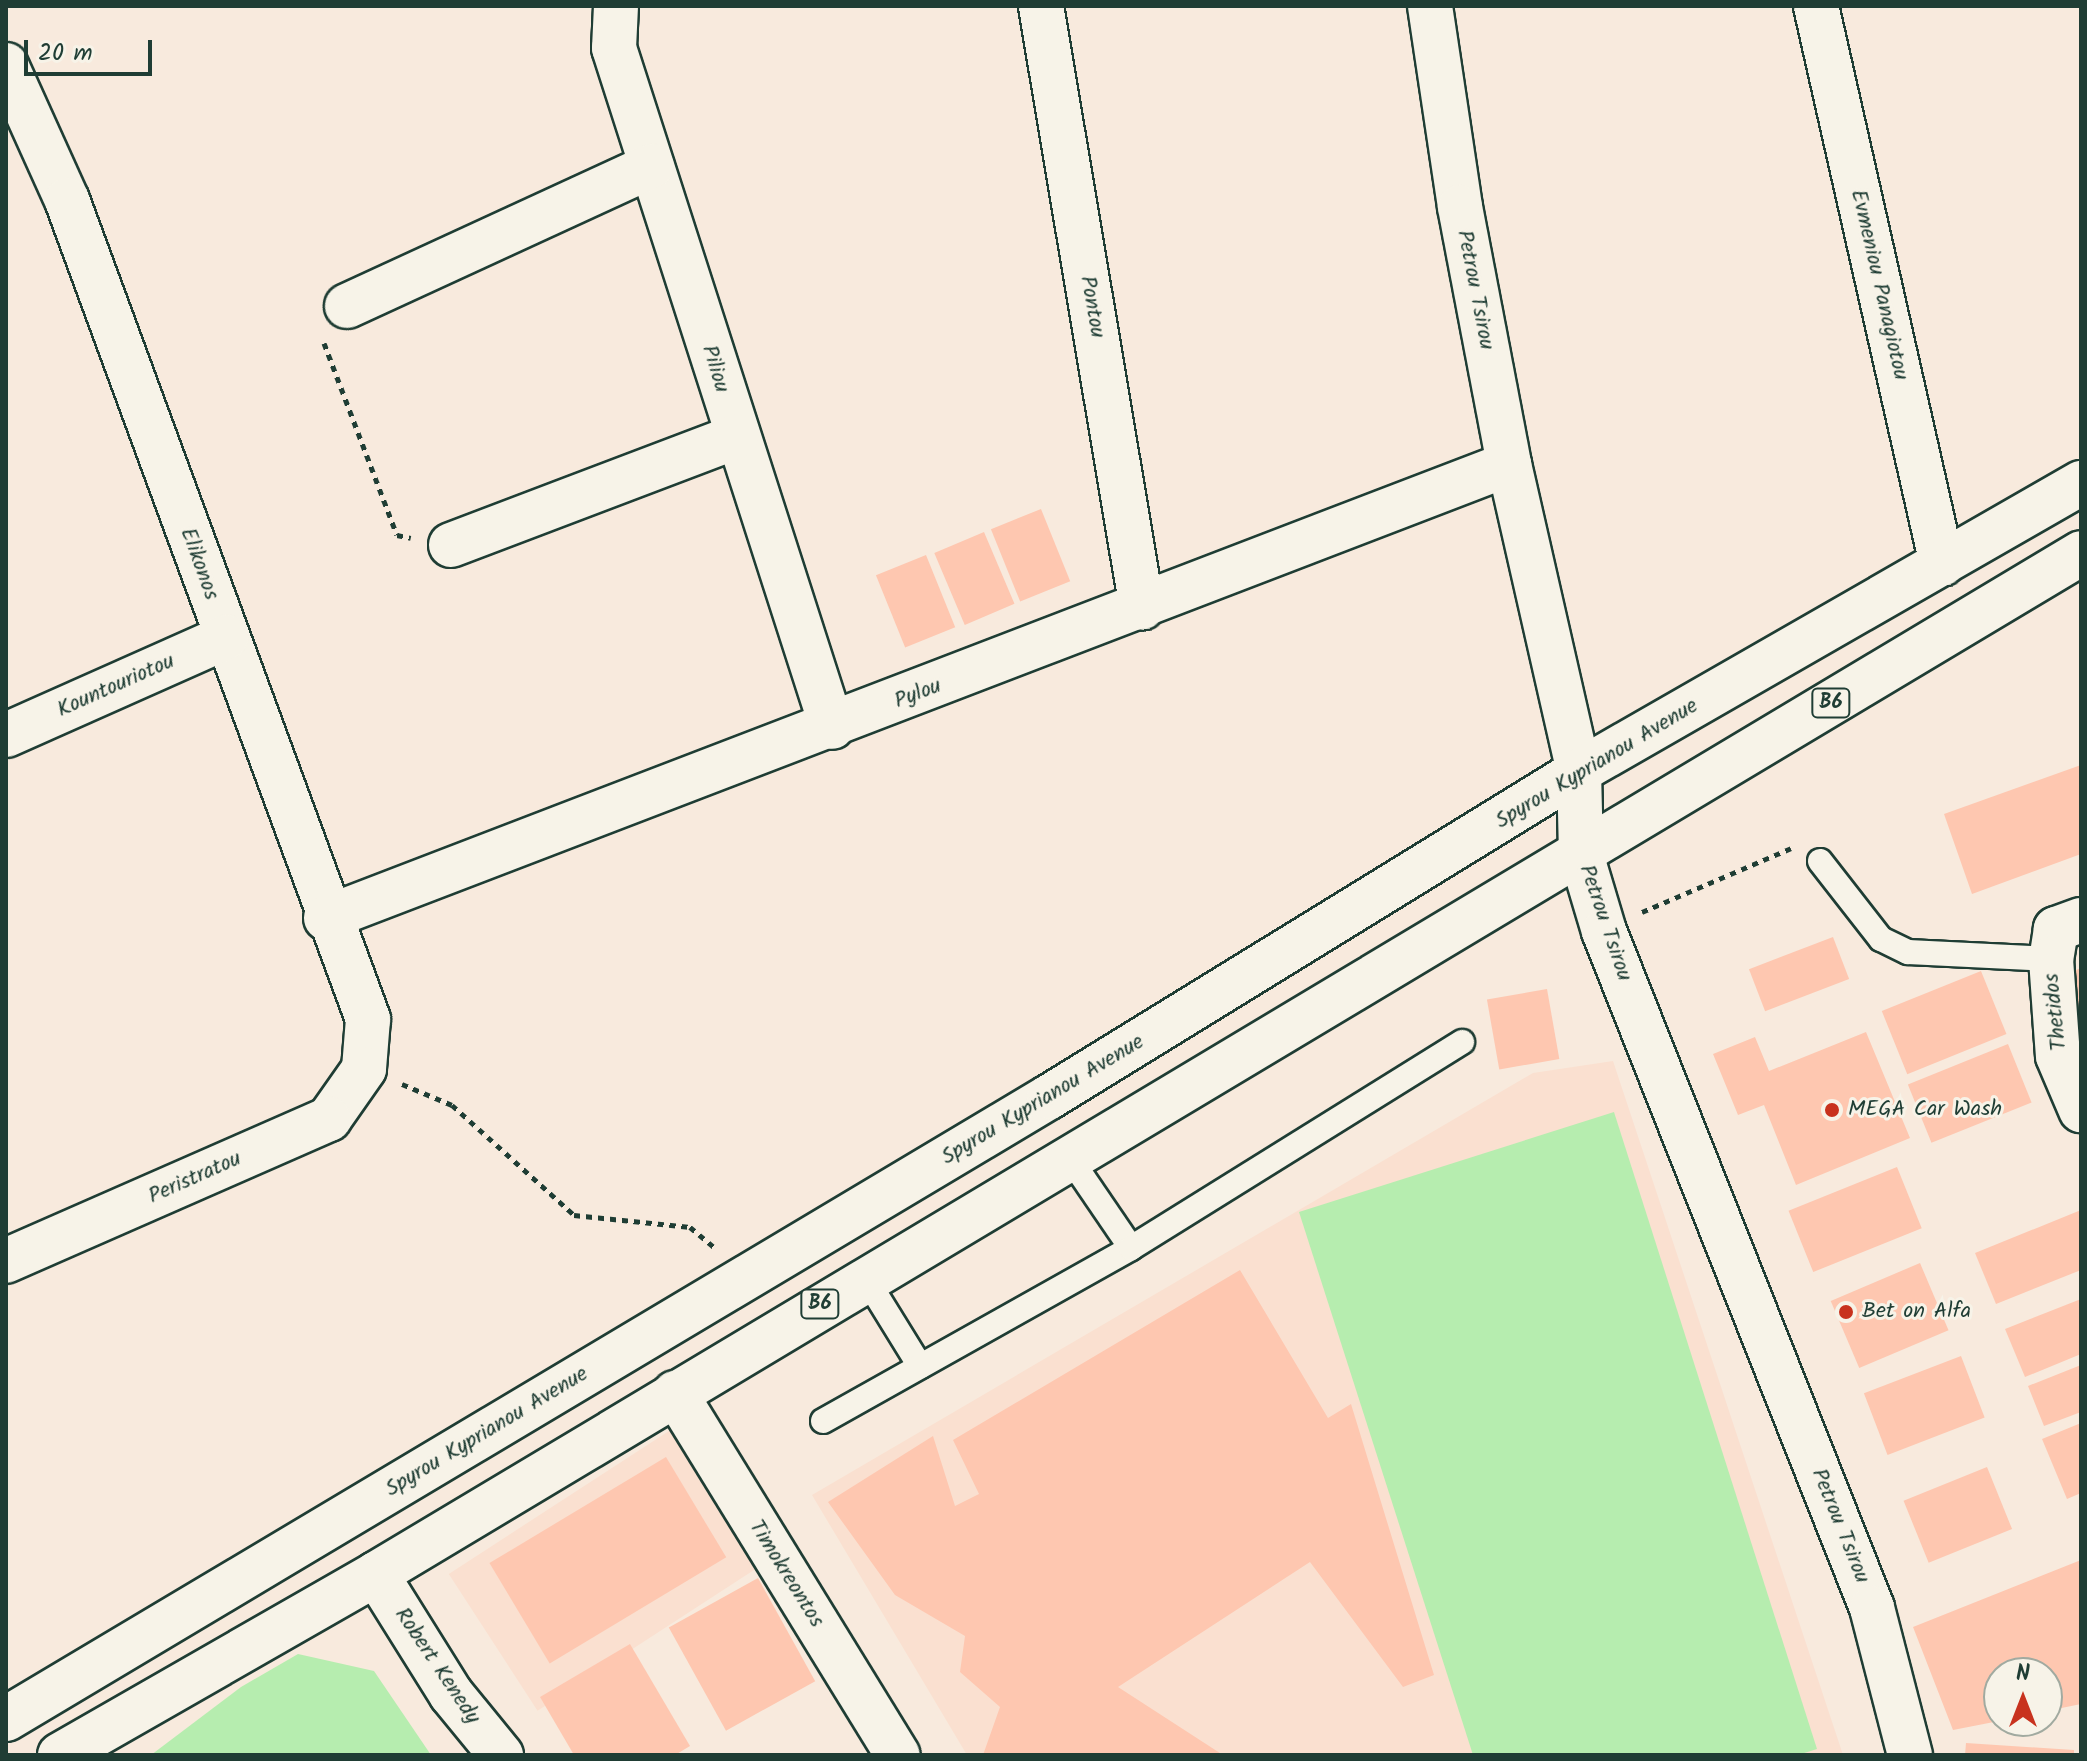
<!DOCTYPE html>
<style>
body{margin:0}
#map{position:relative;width:2087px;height:1761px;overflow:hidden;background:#f8eadd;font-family:Kalam,sans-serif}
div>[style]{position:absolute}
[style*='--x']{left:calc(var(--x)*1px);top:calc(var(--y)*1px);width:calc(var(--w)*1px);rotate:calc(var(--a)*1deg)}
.built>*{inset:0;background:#fae0d0;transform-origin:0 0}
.green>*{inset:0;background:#b6edaf}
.building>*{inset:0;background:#fec7b0;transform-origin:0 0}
.path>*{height:5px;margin-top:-2.5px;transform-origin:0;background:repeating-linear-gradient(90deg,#1f3d34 0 6px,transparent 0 12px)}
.roads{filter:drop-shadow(2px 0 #1f3d34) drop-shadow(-2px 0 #1f3d34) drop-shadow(0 2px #1f3d34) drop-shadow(0 -2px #1f3d34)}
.lane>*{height:24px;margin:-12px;padding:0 12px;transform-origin:12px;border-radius:12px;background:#f7f3e8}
.street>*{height:44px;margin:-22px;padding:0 22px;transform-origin:22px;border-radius:22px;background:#f7f3e8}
.secondary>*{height:44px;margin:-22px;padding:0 22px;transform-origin:22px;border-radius:22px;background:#f7f3e8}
.primary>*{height:44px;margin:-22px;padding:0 22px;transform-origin:22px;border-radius:22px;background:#f7f3e8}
.dots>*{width:22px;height:22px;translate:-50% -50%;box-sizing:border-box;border:4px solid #f7f3e8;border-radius:50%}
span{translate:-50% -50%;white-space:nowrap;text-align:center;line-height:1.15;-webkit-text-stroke:6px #f7f3e8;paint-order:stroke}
.shield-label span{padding:2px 6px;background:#f7f3e8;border:2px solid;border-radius:6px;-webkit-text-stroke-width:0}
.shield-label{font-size:20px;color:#1f3d34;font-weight:700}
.street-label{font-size:22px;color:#1f3d34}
.poi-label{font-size:22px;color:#1f3d34}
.left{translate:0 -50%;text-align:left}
.frame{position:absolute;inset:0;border:8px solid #1f3d34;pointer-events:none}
.north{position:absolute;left:1983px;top:1657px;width:80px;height:80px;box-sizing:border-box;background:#f7f3e8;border:2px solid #a1aaa0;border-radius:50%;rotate:0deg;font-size:22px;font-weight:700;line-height:32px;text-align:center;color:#1f3d34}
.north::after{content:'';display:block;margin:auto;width:28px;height:36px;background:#c8321e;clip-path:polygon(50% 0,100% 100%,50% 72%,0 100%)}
.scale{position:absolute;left:24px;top:40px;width:128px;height:36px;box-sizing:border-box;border:4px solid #1f3d34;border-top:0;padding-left:10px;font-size:24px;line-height:28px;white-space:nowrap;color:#1f3d34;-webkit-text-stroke:6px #f7f3e8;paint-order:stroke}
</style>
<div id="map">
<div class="built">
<i style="clip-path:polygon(1613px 1061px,1843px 1755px,967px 1755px,812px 1495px,1533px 1073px)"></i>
<i style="left:692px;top:1416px;width:163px;height:290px;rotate:57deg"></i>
</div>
<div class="green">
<i style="clip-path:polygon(1614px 1112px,1817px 1749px,1798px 1755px,1473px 1755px,1299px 1212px)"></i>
<i style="clip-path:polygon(298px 1654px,374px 1671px,431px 1755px,151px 1755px,241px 1687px)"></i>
</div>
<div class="building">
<i style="left:1041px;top:509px;width:78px;height:54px;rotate:68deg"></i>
<i style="left:984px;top:532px;width:78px;height:54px;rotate:67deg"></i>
<i style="left:926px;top:555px;width:78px;height:54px;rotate:68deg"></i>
<i style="clip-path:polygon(2081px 765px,2081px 854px,1972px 894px,1944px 814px)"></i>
<i style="left:1833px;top:937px;width:45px;height:90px;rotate:69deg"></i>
<i style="clip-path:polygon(2081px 968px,2081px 1013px,2066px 974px)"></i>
<i style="left:1981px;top:971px;width:68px;height:107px;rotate:68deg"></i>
<i style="left:1547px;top:989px;width:71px;height:61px;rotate:80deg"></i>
<i style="clip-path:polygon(1866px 1032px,1910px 1138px,1796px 1185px,1764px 1105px,1738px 1115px,1713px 1054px,1755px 1037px,1769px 1071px)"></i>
<i style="left:2008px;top:1044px;width:63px;height:108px;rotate:68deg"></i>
<i style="left:1897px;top:1167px;width:66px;height:117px;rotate:68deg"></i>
<i style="clip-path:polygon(2081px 1210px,2081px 1270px,1996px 1304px,1975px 1253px)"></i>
<i style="left:1920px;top:1263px;width:73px;height:97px;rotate:67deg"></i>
<i style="clip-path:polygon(1240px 1270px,1328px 1418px,1351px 1404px,1434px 1675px,1403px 1687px,1310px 1562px,1118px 1687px,1223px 1755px,983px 1755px,1000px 1707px,960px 1672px,965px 1636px,895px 1595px,828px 1502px,933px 1436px,955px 1506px,979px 1494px,953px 1440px)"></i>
<i style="clip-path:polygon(2081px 1299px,2081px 1354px,2025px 1377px,2005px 1329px)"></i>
<i style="left:1961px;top:1356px;width:66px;height:104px;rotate:69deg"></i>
<i style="clip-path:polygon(2081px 1365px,2081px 1412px,2044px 1426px,2028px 1386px)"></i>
<i style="clip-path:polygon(2081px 1423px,2081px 1493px,2067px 1499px,2042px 1439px)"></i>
<i style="left:666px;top:1457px;width:117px;height:206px;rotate:59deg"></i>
<i style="left:1987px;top:1467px;width:67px;height:90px;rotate:68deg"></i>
<i style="clip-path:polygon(2081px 1560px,2081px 1704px,2047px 1711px,2047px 1673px,1999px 1673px,1999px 1721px,1953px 1730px,1913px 1627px)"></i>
<i style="left:758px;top:1578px;width:118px;height:102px;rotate:61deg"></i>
<i style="clip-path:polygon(630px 1644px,690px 1746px,675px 1755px,574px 1755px,540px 1697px)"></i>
<i style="clip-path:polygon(1966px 1743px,2074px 1750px,2074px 1755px,1965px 1755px)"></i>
</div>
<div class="path">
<i style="--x:324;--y:343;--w:205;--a:69.2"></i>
<i style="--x:397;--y:535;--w:14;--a:12"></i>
<i style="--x:1642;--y:912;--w:162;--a:-23.2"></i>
<i style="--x:402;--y:1084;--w:54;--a:22.8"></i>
<i style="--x:452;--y:1105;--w:164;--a:42"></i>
<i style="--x:574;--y:1215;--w:117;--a:5.9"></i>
<i style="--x:690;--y:1227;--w:31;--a:40"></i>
</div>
<div class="roads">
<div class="lane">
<i style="--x:1820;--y:861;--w:99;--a:52"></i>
<i style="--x:1881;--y:939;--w:30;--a:26"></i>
<i style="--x:1908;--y:952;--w:143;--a:2.8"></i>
<i style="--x:1069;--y:1157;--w:110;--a:55.7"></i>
<i style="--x:865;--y:1277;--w:105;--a:58.3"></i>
<i style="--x:823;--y:1421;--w:353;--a:-29.3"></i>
<i style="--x:1131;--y:1248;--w:390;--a:-31.9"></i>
</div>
<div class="street">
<i style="--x:616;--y:6;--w:42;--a:92.7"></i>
<i style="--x:614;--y:48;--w:713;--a:72.2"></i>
<i style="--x:1041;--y:6;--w:610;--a:80.48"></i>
<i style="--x:1816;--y:6;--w:572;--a:77.28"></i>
<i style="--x:6;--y:65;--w:148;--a:65.7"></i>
<i style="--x:67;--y:200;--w:873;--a:69.82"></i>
<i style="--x:368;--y:1019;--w:50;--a:94.6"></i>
<i style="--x:364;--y:1069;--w:61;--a:125"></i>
<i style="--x:329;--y:1119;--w:353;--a:156.3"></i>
<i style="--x:347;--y:306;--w:335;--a:-24.7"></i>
<i style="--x:451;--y:545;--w:305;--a:-20.8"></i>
<i style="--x:6;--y:735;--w:241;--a:-24"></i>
<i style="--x:326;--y:918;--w:1267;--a:-21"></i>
<i style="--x:2081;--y:920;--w:27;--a:160"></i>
<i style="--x:2056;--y:929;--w:30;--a:99"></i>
<i style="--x:2051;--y:959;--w:97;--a:85.9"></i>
<i style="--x:2058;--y:1056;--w:59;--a:66.9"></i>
<i style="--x:675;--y:1393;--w:425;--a:58.4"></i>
<i style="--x:376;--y:1574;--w:142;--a:58"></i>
<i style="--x:451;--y:1694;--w:79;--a:50.7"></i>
</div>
<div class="secondary">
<i style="--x:1430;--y:6;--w:203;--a:81.5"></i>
<i style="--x:1460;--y:207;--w:262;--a:79.2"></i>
<i style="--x:1509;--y:464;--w:315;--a:77.2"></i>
<i style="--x:1579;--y:771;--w:83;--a:88.6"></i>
<i style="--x:1581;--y:854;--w:80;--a:73.4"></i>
<i style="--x:1604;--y:931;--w:728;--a:68.4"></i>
<i style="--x:1872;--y:1608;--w:152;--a:75.5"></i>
</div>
<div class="primary">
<i style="--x:6;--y:1719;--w:1214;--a:-30.81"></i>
<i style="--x:1049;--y:1097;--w:622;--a:-31.6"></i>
<i style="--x:1579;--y:771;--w:579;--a:-29.84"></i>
<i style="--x:60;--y:1755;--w:364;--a:-29.8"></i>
<i style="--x:376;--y:1574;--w:1987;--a:-30.91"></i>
</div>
</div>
<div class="dots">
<i style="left:1832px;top:1110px;background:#c8321e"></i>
<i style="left:1846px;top:1312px;background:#c8321e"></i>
</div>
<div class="shield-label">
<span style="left:1831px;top:703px">B6</span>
<span style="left:820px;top:1304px">B6</span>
</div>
<div class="street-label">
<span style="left:1879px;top:285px;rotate:77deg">Evmeniou Panagiotou</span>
<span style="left:1475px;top:290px;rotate:79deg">Petrou Tsirou</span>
<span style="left:1092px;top:307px;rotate:80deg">Pontou</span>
<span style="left:715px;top:369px;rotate:73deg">Piliou</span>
<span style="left:199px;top:564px;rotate:70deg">Elikonos</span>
<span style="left:116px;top:686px;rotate:-24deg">Kountouriotou</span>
<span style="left:918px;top:694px;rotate:-21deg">Pylou</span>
<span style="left:1597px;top:764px;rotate:-31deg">Spyrou Kyprianou Avenue</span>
<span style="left:1605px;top:923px;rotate:71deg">Petrou Tsirou</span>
<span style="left:2056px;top:1012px;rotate:-96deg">Thetidos</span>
<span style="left:1043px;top:1100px;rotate:-31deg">Spyrou Kyprianou Avenue</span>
<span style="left:195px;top:1178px;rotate:-24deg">Peristratou</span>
<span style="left:487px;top:1432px;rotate:-31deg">Spyrou Kyprianou Avenue</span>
<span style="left:1840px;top:1526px;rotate:68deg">Petrou Tsirou</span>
<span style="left:786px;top:1574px;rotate:58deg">Timokreontos</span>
<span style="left:437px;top:1666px;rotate:56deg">Robert Kenedy</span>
</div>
<div class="poi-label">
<span class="left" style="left:1848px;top:1110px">MEGA Car Wash</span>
<span class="left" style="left:1862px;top:1312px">Bet on Alfa</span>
</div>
<div class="frame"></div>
<div class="north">N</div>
<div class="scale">20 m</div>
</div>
